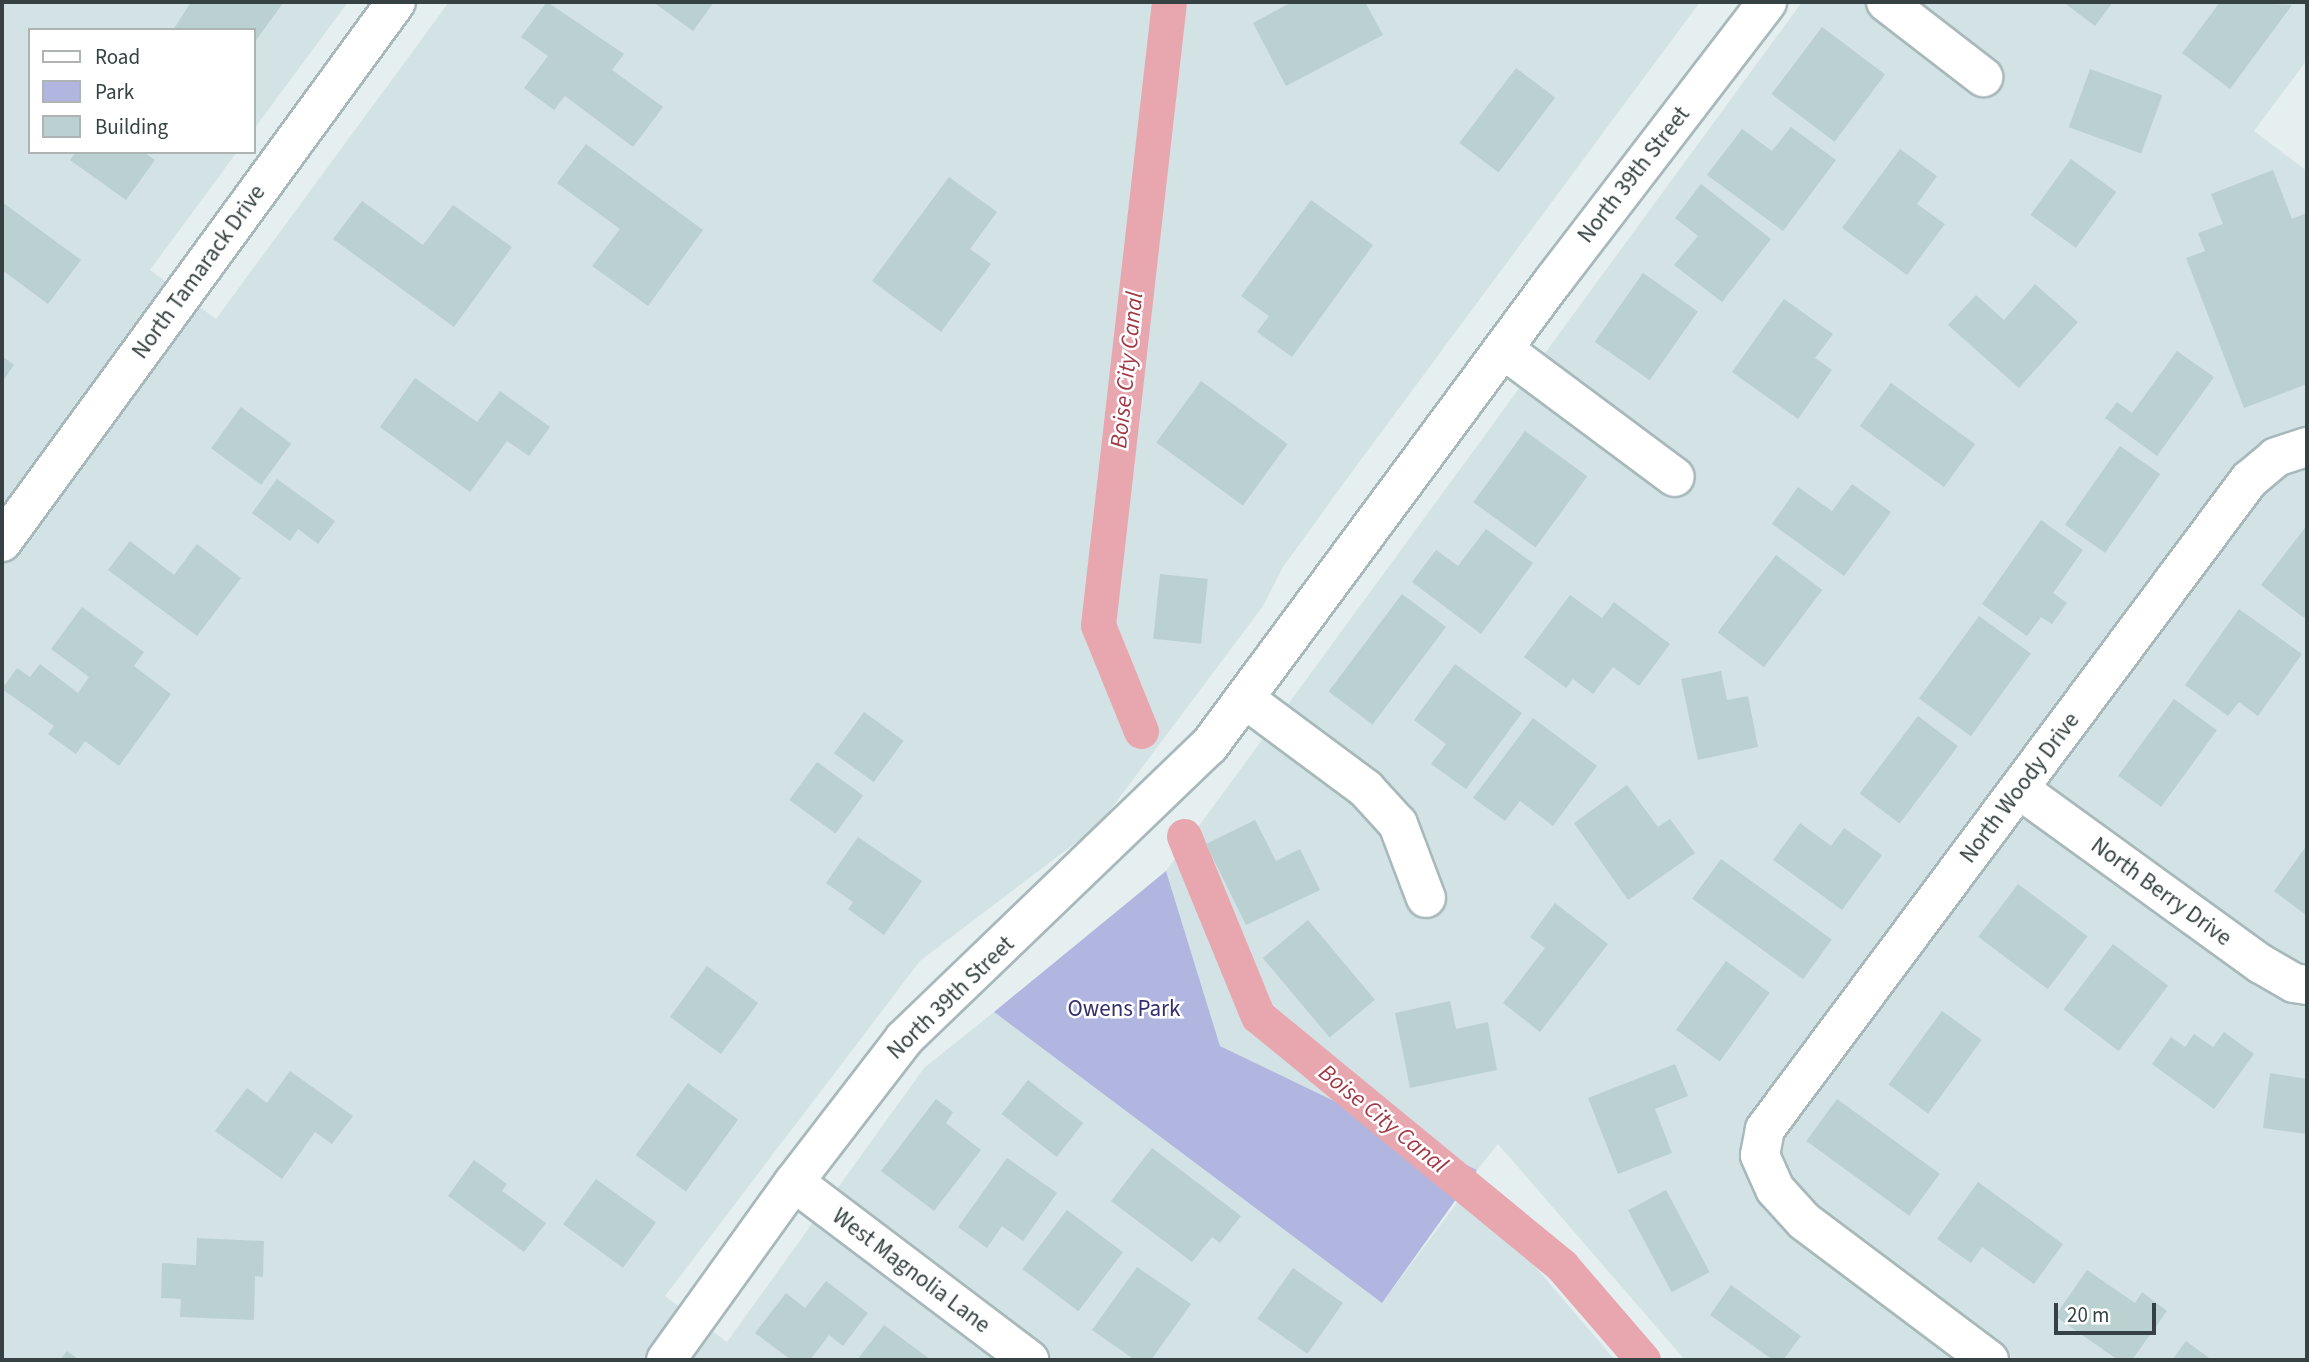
<!DOCTYPE html>
<style>
body{margin:0}
#map{position:relative;width:2309px;height:1362px;overflow:hidden;background:#e5eff0;font-family:"Source Sans 3",sans-serif}
div>[style]{position:absolute}
[style*='--x']{left:calc(var(--x)*1px);top:calc(var(--y)*1px);width:calc(var(--w)*1px);rotate:calc(var(--a)*1deg)}
.residential>*{inset:0;background:#d3e2e4}
.green>*{inset:0;background:#b1b6e1}
.canal>*{height:35px;margin:-17.5px;padding:0 17.5px;transform-origin:17.5px;border-radius:17.5px;background:#e8a6af}
.building>*{inset:0;background:#bbd0d1;transform-origin:0 0}
.roads{filter:drop-shadow(2px 0 #a8b9bb) drop-shadow(-2px 0 #a8b9bb) drop-shadow(0 2px #a8b9bb) drop-shadow(0 -2px #a8b9bb)}
.minor>*{height:38px;margin:-19px;padding:0 19px;transform-origin:19px;border-radius:19px;background:#fff}
span{translate:-50% -50%;white-space:nowrap;text-align:center;line-height:1.15;-webkit-text-stroke:5px #fff;paint-order:stroke}
.street-label{font-size:23px;color:#354142}
.park-label{font-size:23px;color:#332f6e}
.water-label{font-size:24px;color:#a33946;font-style:italic}
.frame{position:absolute;inset:0;border:4px solid #354142;pointer-events:none}
.legend{position:absolute;left:28px;top:28px;width:228px;height:126px;box-sizing:border-box;background:#fff;border:2px solid #aeb3b3;margin:0;padding:9px 12px;list-style:none;font-size:21px;color:#354142}
.legend li{display:flex;align-items:center;gap:14px;height:35px}
.legend b{width:35px;border:2px solid #aeb3b3}
.scale{position:absolute;left:2054px;top:1303px;width:102px;height:32px;box-sizing:border-box;border:4px solid #354142;border-top:0;padding-left:9px;font-size:21px;line-height:24px;white-space:nowrap;color:#354142;-webkit-text-stroke:5px #fff;paint-order:stroke}
</style>
<div id="map">
<div class="residential">
<i style="clip-path:polygon(2px 2px,348px 2px,254px 129px,254px 30px,30px 30px,30px 152px,237px 152px,150px 270px,216px 319px,449px 2px,1700px 2px,1354px 469px,1283px 567px,1263px 606px,1099px 825px,920px 961px,665px 1296px,727px 1342px,924px 1068px,994px 1012px,1382px 1303px,1468px 1188px,1615px 1360px,2px 1360px)"></i>
<i style="clip-path:polygon(1802px 2px,2307px 2px,2307px 60px,2254px 131px,2307px 171px,2307px 1360px,1685px 1360px,1498px 1144px,1477px 1170px,1220px 1046px,1166px 871px)"></i>
</div>
<div class="green">
<i style="clip-path:polygon(1166px 871px,1220px 1046px,1477px 1170px,1382px 1303px,994px 1012px)"></i>
</div>
<div class="canal">
<i style="--x:1141;--y:731;--w:114;--a:-112.1"></i>
<i style="--x:1098;--y:625;--w:627;--a:-83.5"></i>
<i style="--x:1184;--y:836;--w:195;--a:67.7"></i>
<i style="--x:1258;--y:1016;--w:394;--a:39.4"></i>
<i style="--x:1562;--y:1266;--w:124;--a:49.2"></i>
</div>
<div class="building">
<i style="clip-path:polygon(191px 2px,281px 2px,283px 3px,254px 43px,254px 30px,173px 30px)"></i>
<i style="clip-path:polygon(547px 2px,624px 54px,612px 70px,663px 107px,633px 147px,565px 96px,554px 110px,524px 88px,548px 56px,521px 37px)"></i>
<i style="clip-path:polygon(653px 2px,714px 2px,693px 31px)"></i>
<i style="clip-path:polygon(1292px 2px,1365px 2px,1383px 35px,1286px 86px,1253px 23px)"></i>
<i style="clip-path:polygon(2063px 2px,2113px 2px,2095px 26px)"></i>
<i style="clip-path:polygon(2220px 2px,2292px 5px,2230px 89px,2182px 53px)"></i>
<i style="left:1822px;top:27px;width:79px;height:84px;rotate:37deg"></i>
<i style="left:1516px;top:68px;width:49px;height:94px;rotate:37deg"></i>
<i style="left:2090px;top:69px;width:77px;height:62px;rotate:20deg"></i>
<i style="clip-path:polygon(1791px 127px,1836px 160px,1783px 231px,1707px 175px,1742px 129px,1772px 151px)"></i>
<i style="clip-path:polygon(586px 144px,703px 230px,648px 306px,592px 266px,620px 229px,557px 183px)"></i>
<i style="clip-path:polygon(1900px 149px,1937px 176px,1917px 204px,1945px 224px,1907px 275px,1842px 228px)"></i>
<i style="clip-path:polygon(76px 152px,144px 152px,155px 160px,126px 200px,70px 160px)"></i>
<i style="left:2071px;top:159px;width:56px;height:69px;rotate:36deg"></i>
<i style="clip-path:polygon(2273px 170px,2292px 219px,2307px 213px,2307px 384px,2244px 408px,2186px 258px,2205px 251px,2198px 233px,2223px 224px,2211px 194px)"></i>
<i style="clip-path:polygon(949px 177px,997px 212px,970px 249px,991px 264px,941px 332px,872px 281px)"></i>
<i style="clip-path:polygon(1701px 184px,1771px 239px,1722px 302px,1674px 265px,1698px 236px,1675px 218px)"></i>
<i style="clip-path:polygon(1311px 200px,1373px 245px,1292px 357px,1257px 332px,1269px 316px,1241px 296px)"></i>
<i style="clip-path:polygon(362px 201px,423px 245px,453px 205px,512px 247px,454px 327px,333px 239px)"></i>
<i style="clip-path:polygon(2px 202px,81px 260px,48px 304px,2px 270px)"></i>
<i style="left:1643px;top:273px;width:67px;height:84px;rotate:35deg"></i>
<i style="clip-path:polygon(2035px 284px,2078px 322px,2019px 388px,1948px 325px,1976px 295px,2004px 320px)"></i>
<i style="clip-path:polygon(1784px 299px,1833px 334px,1815px 358px,1832px 370px,1798px 419px,1732px 372px)"></i>
<i style="clip-path:polygon(2177px 351px,2214px 377px,2157px 456px,2105px 418px,2117px 402px,2132px 413px)"></i>
<i style="clip-path:polygon(2px 356px,14px 365px,2px 382px)"></i>
<i style="clip-path:polygon(415px 378px,477px 422px,500px 391px,550px 427px,529px 456px,507px 441px,470px 492px,380px 427px)"></i>
<i style="left:1201px;top:381px;width:107px;height:76px;rotate:36deg"></i>
<i style="left:1891px;top:383px;width:104px;height:53px;rotate:36deg"></i>
<i style="left:241px;top:407px;width:62px;height:51px;rotate:36deg"></i>
<i style="left:1525px;top:431px;width:77px;height:88px;rotate:36deg"></i>
<i style="left:2120px;top:446px;width:49px;height:96px;rotate:35deg"></i>
<i style="clip-path:polygon(277px 479px,335px 521px,318px 544px,298px 529px,290px 541px,252px 513px)"></i>
<i style="clip-path:polygon(1852px 484px,1891px 512px,1844px 576px,1772px 524px,1798px 487px,1832px 511px)"></i>
<i style="clip-path:polygon(2041px 520px,2083px 550px,2053px 593px,2067px 603px,2052px 624px,2041px 617px,2027px 636px,1982px 604px)"></i>
<i style="clip-path:polygon(2307px 525px,2307px 613px,2304px 618px,2261px 585px)"></i>
<i style="clip-path:polygon(1486px 529px,1533px 563px,1481px 634px,1412px 582px,1436px 550px,1458px 566px)"></i>
<i style="clip-path:polygon(130px 541px,174px 575px,197px 544px,241px 578px,197px 636px,108px 570px)"></i>
<i style="left:1776px;top:555px;width:58px;height:97px;rotate:37deg"></i>
<i style="left:1160px;top:574px;width:48px;height:65px;rotate:6deg"></i>
<i style="left:1402px;top:594px;width:55px;height:122px;rotate:37deg"></i>
<i style="clip-path:polygon(1570px 595px,1602px 618px,1614px 602px,1670px 644px,1639px 686px,1613px 667px,1593px 694px,1573px 679px,1566px 688px,1524px 657px)"></i>
<i style="clip-path:polygon(82px 607px,144px 652px,134px 666px,171px 694px,119px 766px,85px 741px,76px 754px,48px 734px,54px 726px,2px 689px,17px 668px,30px 677px,40px 664px,78px 693px,89px 677px,51px 649px)"></i>
<i style="clip-path:polygon(2239px 609px,2302px 654px,2258px 716px,2239px 702px,2228px 716px,2185px 685px)"></i>
<i style="left:1979px;top:616px;width:64px;height:102px;rotate:36deg"></i>
<i style="clip-path:polygon(1455px 664px,1522px 713px,1466px 789px,1431px 764px,1446px 744px,1414px 720px)"></i>
<i style="clip-path:polygon(1721px 671px,1727px 700px,1748px 696px,1758px 747px,1698px 760px,1681px 679px)"></i>
<i style="left:2174px;top:699px;width:53px;height:95px;rotate:36deg"></i>
<i style="left:864px;top:712px;width:49px;height:51px;rotate:36deg"></i>
<i style="left:1918px;top:716px;width:50px;height:97px;rotate:37deg"></i>
<i style="clip-path:polygon(1533px 718px,1597px 766px,1553px 826px,1520px 801px,1505px 821px,1473px 798px)"></i>
<i style="left:817px;top:762px;width:57px;height:47px;rotate:36deg"></i>
<i style="clip-path:polygon(1627px 785px,1658px 827px,1670px 819px,1695px 853px,1628px 900px,1574px 823px)"></i>
<i style="clip-path:polygon(1255px 820px,1276px 861px,1300px 849px,1320px 890px,1246px 925px,1206px 844px)"></i>
<i style="clip-path:polygon(1800px 823px,1831px 846px,1844px 828px,1882px 855px,1842px 910px,1773px 860px)"></i>
<i style="clip-path:polygon(858px 837px,922px 881px,884px 935px,848px 909px,853px 902px,826px 883px)"></i>
<i style="clip-path:polygon(2307px 845px,2307px 916px,2274px 891px)"></i>
<i style="left:1721px;top:859px;width:137px;height:49px;rotate:36deg"></i>
<i style="left:2018px;top:884px;width:87px;height:66px;rotate:37deg"></i>
<i style="clip-path:polygon(1555px 903px,1608px 944px,1540px 1032px,1503px 1003px,1545px 948px,1530px 937px)"></i>
<i style="left:1308px;top:920px;width:104px;height:59px;rotate:50deg"></i>
<i style="left:2113px;top:944px;width:69px;height:82px;rotate:37deg"></i>
<i style="left:1726px;top:961px;width:54px;height:85px;rotate:36deg"></i>
<i style="left:707px;top:966px;width:63px;height:63px;rotate:36deg"></i>
<i style="clip-path:polygon(1450px 1001px,1456px 1029px,1488px 1022px,1497px 1070px,1410px 1088px,1395px 1013px)"></i>
<i style="left:1942px;top:1011px;width:49px;height:91px;rotate:36deg"></i>
<i style="clip-path:polygon(2224px 1032px,2254px 1054px,2214px 1109px,2152px 1064px,2171px 1037px,2185px 1047px,2194px 1034px,2213px 1047px)"></i>
<i style="clip-path:polygon(1675px 1064px,1688px 1096px,1655px 1109px,1672px 1153px,1618px 1174px,1588px 1098px)"></i>
<i style="clip-path:polygon(290px 1071px,353px 1116px,332px 1144px,315px 1132px,282px 1179px,215px 1131px,247px 1088px,267px 1103px)"></i>
<i style="clip-path:polygon(2270px 1073px,2307px 1079px,2307px 1134px,2263px 1128px)"></i>
<i style="left:1028px;top:1080px;width:70px;height:43px;rotate:38deg"></i>
<i style="left:688px;top:1083px;width:62px;height:89px;rotate:36deg"></i>
<i style="clip-path:polygon(936px 1099px,953px 1112px,946px 1123px,981px 1150px,934px 1211px,881px 1171px)"></i>
<i style="left:1837px;top:1099px;width:127px;height:52px;rotate:36deg"></i>
<i style="clip-path:polygon(1152px 1148px,1241px 1216px,1220px 1243px,1212px 1237px,1192px 1262px,1111px 1201px)"></i>
<i style="clip-path:polygon(1007px 1158px,1057px 1193px,1023px 1241px,1002px 1226px,987px 1248px,958px 1227px)"></i>
<i style="clip-path:polygon(474px 1160px,507px 1184px,502px 1191px,546px 1223px,524px 1252px,448px 1196px)"></i>
<i style="left:596px;top:1179px;width:74px;height:56px;rotate:36deg"></i>
<i style="clip-path:polygon(1978px 1182px,2063px 1244px,2034px 1284px,1982px 1247px,1971px 1263px,1937px 1239px)"></i>
<i style="left:1666px;top:1190px;width:93px;height:43px;rotate:62deg"></i>
<i style="left:1067px;top:1210px;width:70px;height:74px;rotate:37deg"></i>
<i style="clip-path:polygon(197px 1238px,264px 1241px,263px 1277px,255px 1276px,254px 1320px,180px 1317px,181px 1299px,161px 1298px,162px 1263px,196px 1265px)"></i>
<i style="clip-path:polygon(1137px 1267px,1191px 1304px,1151px 1360px,1135px 1360px,1092px 1330px)"></i>
<i style="left:1293px;top:1268px;width:61px;height:62px;rotate:35deg"></i>
<i style="clip-path:polygon(2087px 1270px,2135px 1303px,2142px 1292px,2167px 1311px,2132px 1360px,2118px 1360px,2055px 1316px)"></i>
<i style="clip-path:polygon(826px 1281px,868px 1313px,843px 1346px,829px 1335px,810px 1360px,791px 1360px,755px 1333px,786px 1293px,805px 1308px)"></i>
<i style="clip-path:polygon(1731px 1285px,1801px 1336px,1783px 1360px,1773px 1360px,1710px 1315px)"></i>
<i style="clip-path:polygon(884px 1325px,931px 1360px,857px 1360px)"></i>
<i style="clip-path:polygon(2186px 1341px,2212px 1360px,2172px 1360px)"></i>
<i style="clip-path:polygon(67px 1351px,79px 1360px,60px 1360px)"></i>
</div>
<div class="roads">
<div class="minor">
<i style="--x:1886;--y:2;--w:123;--a:37.7"></i>
<i style="--x:1503;--y:349;--w:214;--a:36.7"></i>
<i style="--x:2;--y:542;--w:668;--a:-53.88"></i>
<i style="--x:1245;--y:699;--w:151;--a:36.6"></i>
<i style="--x:1366;--y:789;--w:47;--a:47.6"></i>
<i style="--x:1398;--y:824;--w:79;--a:69.3"></i>
<i style="--x:2019;--y:789;--w:299;--a:35.9"></i>
<i style="--x:2261;--y:964;--w:38;--a:30"></i>
<i style="--x:2294;--y:983;--w:13;--a:9"></i>
<i style="--x:794;--y:1182;--w:295;--a:37.1"></i>
<i style="--x:666;--y:1360;--w:219;--a:-54.3"></i>
<i style="--x:794;--y:1182;--w:180;--a:-52.4"></i>
<i style="--x:904;--y:1039;--w:423;--a:-43.9"></i>
<i style="--x:1209;--y:746;--w:580;--a:-53.49"></i>
<i style="--x:1554;--y:280;--w:350;--a:-52.5"></i>
<i style="--x:1989;--y:1360;--w:231;--a:-143.1"></i>
<i style="--x:1804;--y:1221;--w:43;--a:-132.2"></i>
<i style="--x:1775;--y:1189;--w:37;--a:-114"></i>
<i style="--x:1760;--y:1155;--w:26;--a:-79"></i>
<i style="--x:1765;--y:1129;--w:810;--a:-53.29"></i>
<i style="--x:2249;--y:480;--w:35;--a:-40"></i>
<i style="--x:2276;--y:457;--w:33;--a:-18"></i>
</div>
</div>
<div class="street-label">
<span style="left:1634px;top:175px;rotate:-52deg">North 39th Street</span>
<span style="left:199px;top:272px;rotate:-54deg">North Tamarack Drive</span>
<span style="left:2020px;top:788px;rotate:-53deg">North Woody Drive</span>
<span style="left:2161px;top:892px;rotate:36deg">North Berry Drive</span>
<span style="left:951px;top:998px;rotate:-44deg">North 39th Street</span>
<span style="left:911px;top:1271px;rotate:37deg">West Magnolia Lane</span>
</div>
<div class="park-label">
<span style="left:1124px;top:1009px">Owens Park</span>
</div>
<div class="water-label">
<span style="left:1127px;top:370px;rotate:-84deg">Boise City Canal</span>
<span style="left:1383px;top:1119px;rotate:39deg">Boise City Canal</span>
</div>
<div class="frame"></div>
<ul class="legend">
<li><b style="height:9px;background:#fff"></b>Road</li>
<li><b style="height:19px;background:#b1b6e1"></b>Park</li>
<li><b style="height:19px;background:#bbd0d1"></b>Building</li>
</ul>
<div class="scale">20 m</div>
</div>
